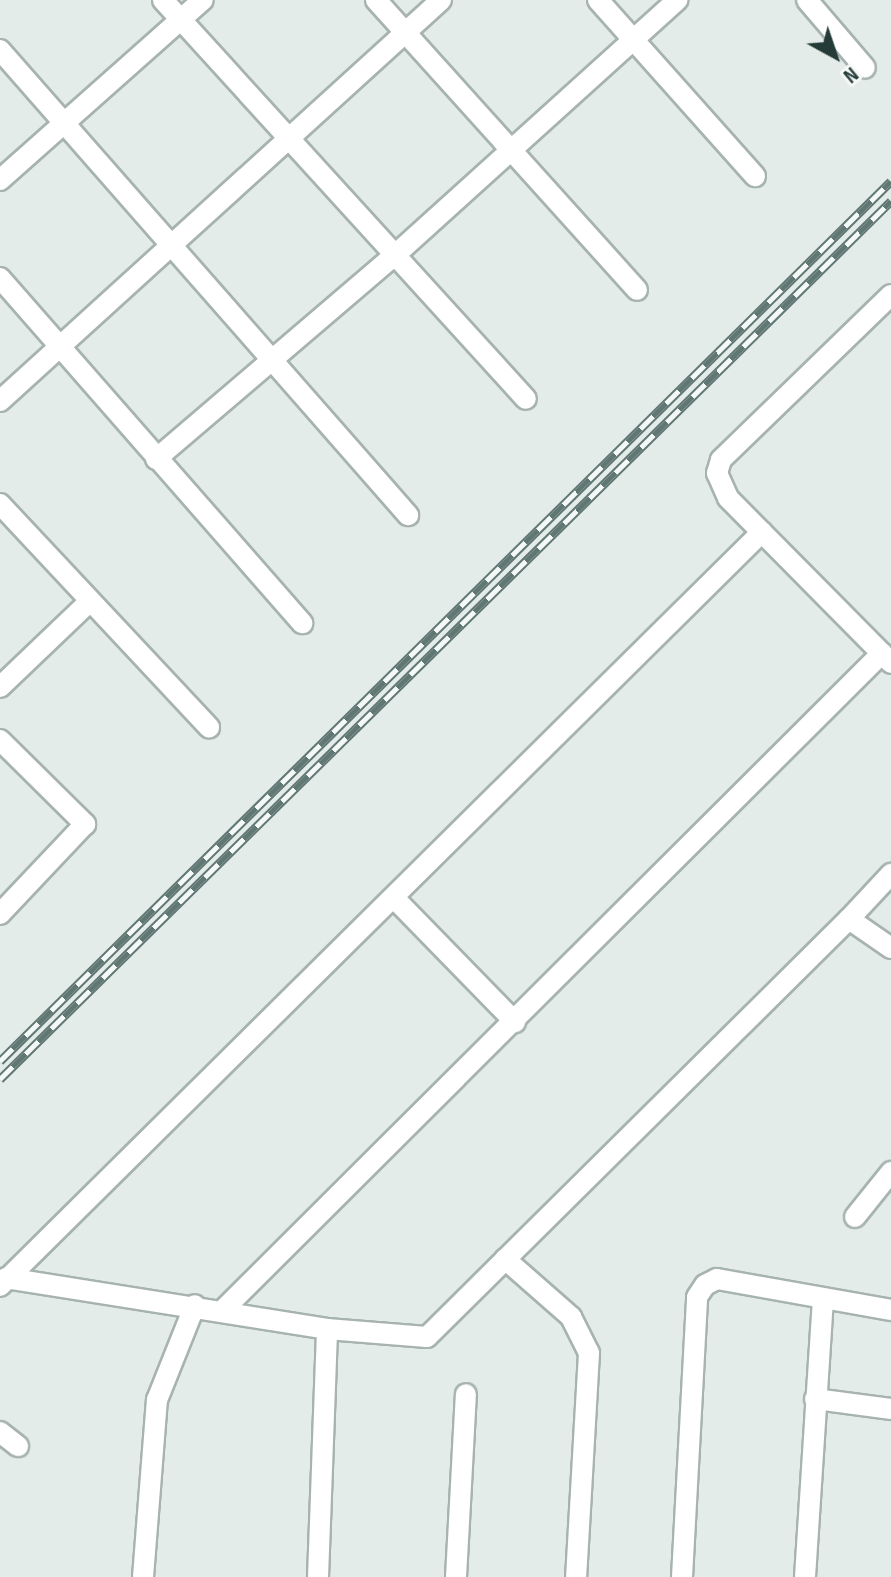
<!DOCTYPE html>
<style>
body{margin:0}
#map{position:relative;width:891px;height:1577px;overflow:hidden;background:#e4ece9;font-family:"Sofia Sans Condensed",sans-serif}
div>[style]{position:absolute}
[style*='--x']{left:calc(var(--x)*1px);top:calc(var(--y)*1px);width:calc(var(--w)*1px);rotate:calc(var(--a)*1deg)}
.roads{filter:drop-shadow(2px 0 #a7b3b0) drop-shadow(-2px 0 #a7b3b0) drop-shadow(0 2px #a7b3b0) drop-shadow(0 -2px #a7b3b0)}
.minor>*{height:20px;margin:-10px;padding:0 10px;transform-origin:10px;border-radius:10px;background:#fff}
.rail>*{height:9px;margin-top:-4.5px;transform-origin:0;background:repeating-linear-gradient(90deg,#f4f8f7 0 18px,#607773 0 36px);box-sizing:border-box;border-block:2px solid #607773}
span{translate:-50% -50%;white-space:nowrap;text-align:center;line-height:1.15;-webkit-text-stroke:6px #f4f8f7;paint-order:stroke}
.north{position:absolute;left:795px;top:16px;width:80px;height:80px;-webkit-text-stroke:6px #f4f8f7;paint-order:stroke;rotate:140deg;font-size:22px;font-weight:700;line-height:32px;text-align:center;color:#253b38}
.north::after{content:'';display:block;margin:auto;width:28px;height:36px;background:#253b38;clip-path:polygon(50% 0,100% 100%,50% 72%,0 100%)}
</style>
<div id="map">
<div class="roads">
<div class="minor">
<i style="--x:163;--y:0;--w:539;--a:47.7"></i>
<i style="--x:376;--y:0;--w:390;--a:48"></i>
<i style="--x:598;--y:0;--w:236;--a:48.3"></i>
<i style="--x:807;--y:0;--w:89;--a:49.5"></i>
<i style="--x:0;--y:50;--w:619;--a:48.74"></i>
<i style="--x:0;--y:180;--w:271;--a:-41.6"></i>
<i style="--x:0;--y:278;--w:459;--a:48.8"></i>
<i style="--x:891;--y:295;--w:237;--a:135.9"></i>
<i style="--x:721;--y:460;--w:14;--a:107"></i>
<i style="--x:717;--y:473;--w:27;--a:66"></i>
<i style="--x:728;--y:498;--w:232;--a:45.3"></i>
<i style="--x:0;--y:401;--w:596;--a:-42.28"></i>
<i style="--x:156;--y:459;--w:313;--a:-40.5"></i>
<i style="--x:394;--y:256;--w:382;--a:-42.1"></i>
<i style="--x:0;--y:504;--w:306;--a:46.9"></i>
<i style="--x:0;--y:687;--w:122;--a:-43.7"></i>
<i style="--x:0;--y:740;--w:120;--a:44.7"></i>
<i style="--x:85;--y:824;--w:124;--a:133.4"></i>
<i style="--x:395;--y:899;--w:172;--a:45.7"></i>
<i style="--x:849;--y:919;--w:62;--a:-47"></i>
<i style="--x:855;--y:1217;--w:58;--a:-51.3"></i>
<i style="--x:505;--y:1259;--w:88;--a:41.3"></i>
<i style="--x:571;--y:1317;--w:40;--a:63.4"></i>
<i style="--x:589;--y:1353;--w:224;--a:93.3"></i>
<i style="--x:6;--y:1278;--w:325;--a:9"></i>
<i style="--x:327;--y:1329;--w:100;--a:4.6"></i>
<i style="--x:427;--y:1337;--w:594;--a:-44.73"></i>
<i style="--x:849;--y:919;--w:51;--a:34.6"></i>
<i style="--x:0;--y:1286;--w:1072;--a:-44.7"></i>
<i style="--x:224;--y:1309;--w:929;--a:-44.91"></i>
<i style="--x:815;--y:1399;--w:77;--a:7.5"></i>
<i style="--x:0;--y:1432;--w:23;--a:38"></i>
<i style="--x:143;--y:1577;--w:178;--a:-85.5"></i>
<i style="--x:157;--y:1400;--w:102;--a:-68.2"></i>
<i style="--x:318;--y:1577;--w:248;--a:-87.9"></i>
<i style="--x:456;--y:1577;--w:183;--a:-86.9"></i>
<i style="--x:682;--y:1577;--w:280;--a:-86.9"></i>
<i style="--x:697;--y:1297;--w:14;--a:-56"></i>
<i style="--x:705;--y:1285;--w:13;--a:-27"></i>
<i style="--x:717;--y:1279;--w:177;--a:10.1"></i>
<i style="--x:805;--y:1577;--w:279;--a:-86.3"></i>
</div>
</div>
<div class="rail">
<i style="--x:0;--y:1061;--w:1252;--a:-44.64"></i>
<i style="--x:0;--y:1079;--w:1251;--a:-44.58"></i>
</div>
<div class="north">N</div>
</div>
